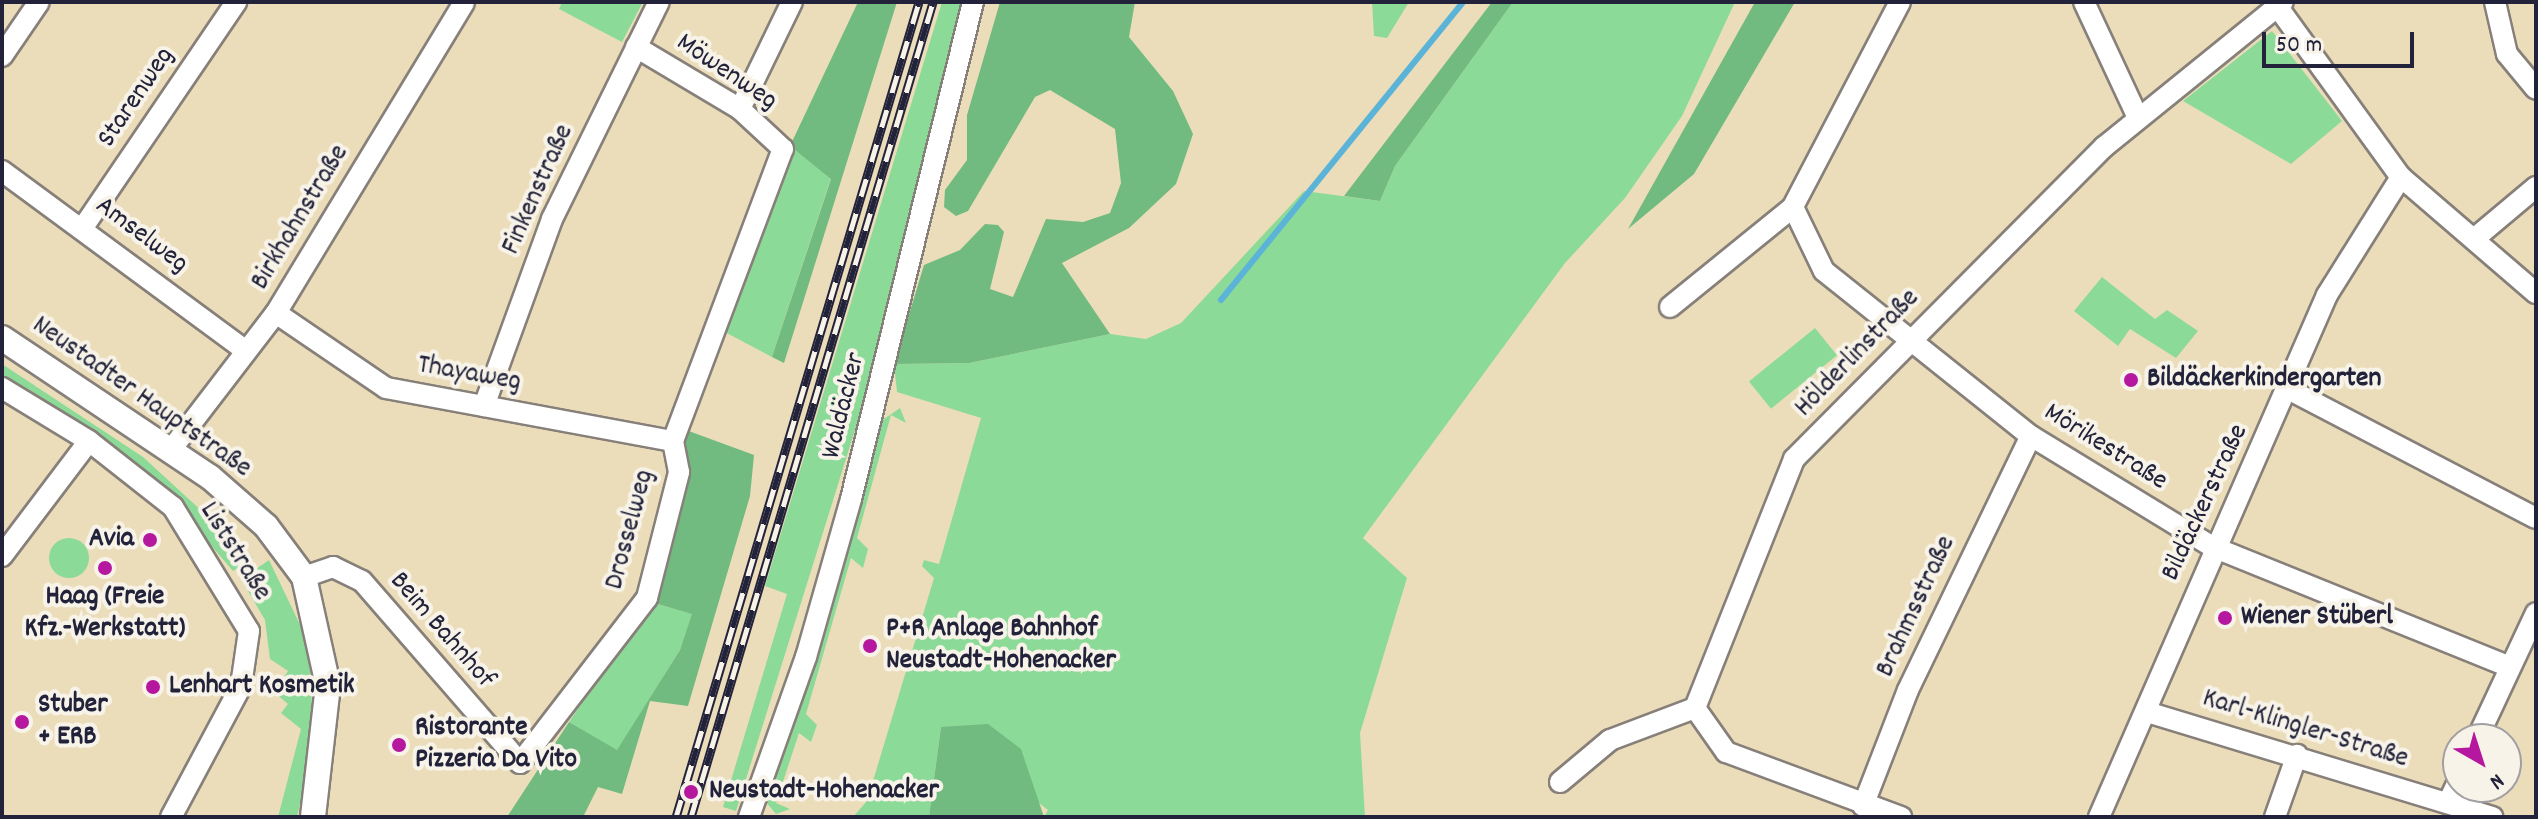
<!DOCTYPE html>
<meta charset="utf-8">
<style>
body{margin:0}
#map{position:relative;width:2538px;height:819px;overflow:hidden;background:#ecddba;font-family:Dekko,sans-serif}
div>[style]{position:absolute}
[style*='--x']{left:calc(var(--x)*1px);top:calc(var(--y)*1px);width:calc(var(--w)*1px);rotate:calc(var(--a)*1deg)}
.green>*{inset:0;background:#8cda98;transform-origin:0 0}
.round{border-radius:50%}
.forest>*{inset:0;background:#71ba80}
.stream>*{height:6px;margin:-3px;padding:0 3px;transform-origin:3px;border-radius:3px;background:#5bb4d8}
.roads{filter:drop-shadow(2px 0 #87807a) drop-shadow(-2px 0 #87807a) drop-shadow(0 2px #87807a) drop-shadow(0 -2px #87807a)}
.minor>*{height:20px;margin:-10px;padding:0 10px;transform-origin:10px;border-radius:10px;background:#fff}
.tertiary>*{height:24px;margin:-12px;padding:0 12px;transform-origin:12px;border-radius:12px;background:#fff}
.rail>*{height:9px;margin-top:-4.5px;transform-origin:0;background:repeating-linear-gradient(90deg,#f7f3e8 0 18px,#22223b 0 36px);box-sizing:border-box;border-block:2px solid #22223b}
.dots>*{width:22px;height:22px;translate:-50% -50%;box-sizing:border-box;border:4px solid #f7f3e8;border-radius:50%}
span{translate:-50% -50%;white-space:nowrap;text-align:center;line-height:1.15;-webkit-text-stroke:8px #f7f3e8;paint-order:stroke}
.street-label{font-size:28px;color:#22223b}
.poi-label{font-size:28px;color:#22223b;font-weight:700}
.left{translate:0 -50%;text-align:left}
.right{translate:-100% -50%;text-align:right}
.frame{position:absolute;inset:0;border:4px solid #22223b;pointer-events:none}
.north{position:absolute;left:2442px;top:723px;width:80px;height:80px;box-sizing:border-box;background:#f7f3e8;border:2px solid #a29fa3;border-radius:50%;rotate:141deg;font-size:22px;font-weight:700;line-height:32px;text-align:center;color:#22223b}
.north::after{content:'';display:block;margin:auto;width:28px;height:36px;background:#b5179e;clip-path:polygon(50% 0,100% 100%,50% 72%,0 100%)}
.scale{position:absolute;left:2262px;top:32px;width:152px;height:36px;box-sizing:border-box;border:4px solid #22223b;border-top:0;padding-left:10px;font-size:24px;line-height:28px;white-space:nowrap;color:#22223b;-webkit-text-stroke:6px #f7f3e8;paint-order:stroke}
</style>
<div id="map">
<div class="green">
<i style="clip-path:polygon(562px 2px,643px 2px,622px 42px,559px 9px)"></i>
<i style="clip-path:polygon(942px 2px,964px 2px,870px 382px,736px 811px,723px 807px,787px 594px,765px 586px)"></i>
<i style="clip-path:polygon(1372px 2px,1409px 2px,1387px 38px,1374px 36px)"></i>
<i style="clip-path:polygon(1513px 2px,1735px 2px,1682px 116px,1625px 198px,1565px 263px,1363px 538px,1407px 578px,1360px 733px,1365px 817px,1044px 817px,1048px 810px,941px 727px,929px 817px,853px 817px,867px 801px,934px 578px,922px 566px,924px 560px,939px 564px,981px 418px,897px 392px,894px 364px,969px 363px,1110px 334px,1146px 339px,1181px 323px,1304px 191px,1380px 201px,1395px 166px)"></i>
<i style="clip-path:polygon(2272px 31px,2342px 121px,2291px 164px,2183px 101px)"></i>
<i style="clip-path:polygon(790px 146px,831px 178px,772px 357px,721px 330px)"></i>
<i style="clip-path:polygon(2102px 277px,2155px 319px,2167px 310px,2198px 331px,2176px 358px,2130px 329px,2118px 346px,2074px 311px)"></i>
<i style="left:1815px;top:328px;width:35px;height:85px;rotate:51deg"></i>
<i style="clip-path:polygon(2px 364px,143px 457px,253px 558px,233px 571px,155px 480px,2px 381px)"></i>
<i style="clip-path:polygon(900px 408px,906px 423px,891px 415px,857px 538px,868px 549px,863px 568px,851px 558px,806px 714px,817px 725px,811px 742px,799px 733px,776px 803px,790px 809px,776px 814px,765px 801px,881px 421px)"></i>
<i class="round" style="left:49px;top:538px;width:40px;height:40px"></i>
<i style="clip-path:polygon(269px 560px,303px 631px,311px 676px,313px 746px,297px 817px,278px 817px,301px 729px,281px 713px,288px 704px,274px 692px,288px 671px,270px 659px,265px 620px,241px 579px)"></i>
<i style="clip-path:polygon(651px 602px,693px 614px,680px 650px,617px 751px,569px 722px)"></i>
</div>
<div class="forest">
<i style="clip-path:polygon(858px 2px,897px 2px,784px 363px,772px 357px,831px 179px,790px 146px)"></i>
<i style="clip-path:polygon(1000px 2px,1135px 2px,1129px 37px,1173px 91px,1193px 134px,1176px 184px,1129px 228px,1062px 263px,1110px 334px,969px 363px,894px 364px,924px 265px,960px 250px,985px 224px,998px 225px,1004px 232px,990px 289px,1013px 297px,1046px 219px,1083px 222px,1110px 213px,1121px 183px,1115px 129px,1050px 90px,1035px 97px,968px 211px,956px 216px,944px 207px,945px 190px,967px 160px,967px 115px)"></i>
<i style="clip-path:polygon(1492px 2px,1513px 2px,1395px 166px,1380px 201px,1344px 196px)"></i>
<i style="clip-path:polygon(1755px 2px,1795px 2px,1694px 174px,1628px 229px)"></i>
<i style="clip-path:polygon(686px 430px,754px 455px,750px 496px,688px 706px,650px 701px,622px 794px,598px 787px,583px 817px,507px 817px,569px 722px,617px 750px,680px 650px,692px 614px,651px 602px,684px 487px)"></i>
<i style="clip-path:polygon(988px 724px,1021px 749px,1044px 817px,929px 817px,941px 727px)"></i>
</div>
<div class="stream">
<i style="--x:1221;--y:300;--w:384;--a:-50.9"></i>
</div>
<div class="roads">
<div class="minor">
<i style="--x:1900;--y:2;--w:231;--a:117.6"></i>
<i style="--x:1793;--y:207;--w:71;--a:64.2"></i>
<i style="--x:1824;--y:271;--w:265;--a:38.6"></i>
<i style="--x:2031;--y:436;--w:213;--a:31.4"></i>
<i style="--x:2213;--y:547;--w:320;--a:22"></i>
<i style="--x:2084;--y:2;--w:128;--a:65"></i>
<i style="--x:2495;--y:2;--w:53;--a:77"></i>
<i style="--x:2507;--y:54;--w:45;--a:50.4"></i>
<i style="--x:2277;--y:6;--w:211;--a:54.1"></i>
<i style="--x:2401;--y:177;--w:178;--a:40.7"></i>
<i style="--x:2;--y:56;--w:65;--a:-55.6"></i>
<i style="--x:740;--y:109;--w:119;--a:-64.1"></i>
<i style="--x:2;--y:171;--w:300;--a:36.4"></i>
<i style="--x:84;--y:226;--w:271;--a:-55.8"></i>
<i style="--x:2474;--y:239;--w:81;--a:-40"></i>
<i style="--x:1670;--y:307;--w:159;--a:-39.1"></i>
<i style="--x:276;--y:313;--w:133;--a:34.3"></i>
<i style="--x:386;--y:388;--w:292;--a:10.5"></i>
<i style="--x:2;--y:388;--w:102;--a:31.3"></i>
<i style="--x:89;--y:441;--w:107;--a:38.2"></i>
<i style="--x:173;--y:507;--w:145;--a:58.5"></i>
<i style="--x:249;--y:631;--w:56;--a:98.3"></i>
<i style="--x:241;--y:686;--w:149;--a:118.1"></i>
<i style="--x:2290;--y:390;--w:277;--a:27.5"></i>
<i style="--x:484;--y:406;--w:199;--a:-70"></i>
<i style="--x:552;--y:219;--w:242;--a:-63.8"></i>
<i style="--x:170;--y:451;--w:174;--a:-52.5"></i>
<i style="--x:276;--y:313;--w:363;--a:-58.8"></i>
<i style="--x:2;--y:556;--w:144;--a:-52.9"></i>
<i style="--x:304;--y:577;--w:31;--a:-19"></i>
<i style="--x:333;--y:567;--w:32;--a:26"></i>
<i style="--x:362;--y:581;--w:241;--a:49"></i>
<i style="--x:520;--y:763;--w:208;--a:-52.4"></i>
<i style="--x:647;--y:598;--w:130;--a:-75.7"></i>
<i style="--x:679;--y:472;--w:32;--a:-101"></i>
<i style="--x:673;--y:441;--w:312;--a:-69.4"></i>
<i style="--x:783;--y:149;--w:59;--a:-137.1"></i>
<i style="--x:740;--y:109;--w:121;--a:-149.2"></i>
<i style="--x:1695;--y:708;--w:54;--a:54.8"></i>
<i style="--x:1726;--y:752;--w:187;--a:20.4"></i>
<i style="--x:2147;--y:712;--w:361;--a:16.9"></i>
<i style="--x:2477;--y:739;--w:139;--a:-64.9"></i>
<i style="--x:1560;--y:782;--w:65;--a:-40"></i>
<i style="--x:1610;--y:740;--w:91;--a:-20.6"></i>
<i style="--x:1695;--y:708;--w:268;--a:-68.3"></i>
<i style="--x:1794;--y:459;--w:440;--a:-45.2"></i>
<i style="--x:2104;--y:147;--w:230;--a:-39"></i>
<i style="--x:2448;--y:803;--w:23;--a:-65"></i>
<i style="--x:1863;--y:806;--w:124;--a:-68.8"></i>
<i style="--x:1908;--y:690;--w:282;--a:-64.2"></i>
<i style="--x:749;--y:817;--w:170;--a:-70.4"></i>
<i style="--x:806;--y:657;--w:164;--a:-74.1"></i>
<i style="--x:851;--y:499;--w:512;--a:-76.21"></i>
<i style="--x:2099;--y:817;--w:570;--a:-66.41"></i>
<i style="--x:2327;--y:295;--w:139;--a:-57.9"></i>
<i style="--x:2275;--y:817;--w:66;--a:-70.5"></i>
</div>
<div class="tertiary">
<i style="--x:2;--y:338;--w:250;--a:33.8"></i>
<i style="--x:210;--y:477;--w:74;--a:41.2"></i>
<i style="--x:266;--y:526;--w:64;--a:53.3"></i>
<i style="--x:304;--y:577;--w:111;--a:77.5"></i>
<i style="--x:328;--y:685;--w:133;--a:96.5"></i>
</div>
</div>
<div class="rail">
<i style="--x:676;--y:817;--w:850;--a:-73.4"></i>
<i style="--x:691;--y:817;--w:850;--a:-73.46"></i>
</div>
<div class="dots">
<i style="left:2131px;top:380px;background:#b5179e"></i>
<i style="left:150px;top:540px;background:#b5179e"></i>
<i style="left:105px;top:568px;background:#b5179e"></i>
<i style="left:2225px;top:618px;background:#b5179e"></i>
<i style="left:870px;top:646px;background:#b5179e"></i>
<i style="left:153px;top:687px;background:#b5179e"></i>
<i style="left:22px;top:722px;background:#b5179e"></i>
<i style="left:399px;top:745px;background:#b5179e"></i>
<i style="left:691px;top:792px;background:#b5179e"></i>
</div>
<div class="street-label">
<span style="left:726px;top:73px;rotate:34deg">Möwenweg</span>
<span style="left:137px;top:98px;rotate:-56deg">Starenweg</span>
<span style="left:539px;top:190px;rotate:-66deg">Finkenstraße</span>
<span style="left:301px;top:218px;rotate:-59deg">Birkhahnstraße</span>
<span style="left:141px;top:236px;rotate:37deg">Amselweg</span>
<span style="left:1858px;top:354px;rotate:-46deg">Hölderlinstraße</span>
<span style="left:469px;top:375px;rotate:10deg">Thayaweg</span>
<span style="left:141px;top:398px;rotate:35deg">Neustadter Hauptstraße</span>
<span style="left:845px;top:406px;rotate:-76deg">Waldäcker</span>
<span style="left:2105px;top:448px;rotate:32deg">Mörikestraße</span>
<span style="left:2206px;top:503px;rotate:-65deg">Bildäckerstraße</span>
<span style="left:631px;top:530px;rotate:-75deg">Drosselweg</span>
<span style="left:234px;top:552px;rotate:58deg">Liststraße</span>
<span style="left:1917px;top:607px;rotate:-65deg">Brahmsstraße</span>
<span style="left:441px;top:631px;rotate:49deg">Beim Bahnhof</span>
<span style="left:2305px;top:730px;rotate:17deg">Karl-Klingler-Straße</span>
</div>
<div class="poi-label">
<span class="left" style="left:2147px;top:380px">Bildäckerkindergarten</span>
<span class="right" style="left:134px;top:540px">Avia</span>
<span style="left:105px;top:614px">Haag (Freie<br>Kfz.-Werkstatt)</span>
<span class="left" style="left:2241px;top:618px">Wiener Stüberl</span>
<span class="left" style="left:886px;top:646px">P+R Anlage Bahnhof<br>Neustadt-Hohenacker</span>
<span class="left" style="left:169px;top:687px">Lenhart Kosmetik</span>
<span class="left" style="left:38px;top:722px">Stuber<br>+ ERB</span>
<span class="left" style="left:415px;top:745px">Ristorante<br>Pizzeria Da Vito</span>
<span class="left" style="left:709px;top:792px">Neustadt-Hohenacker</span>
</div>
<div class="frame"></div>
<div class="north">N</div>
<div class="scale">50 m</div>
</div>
